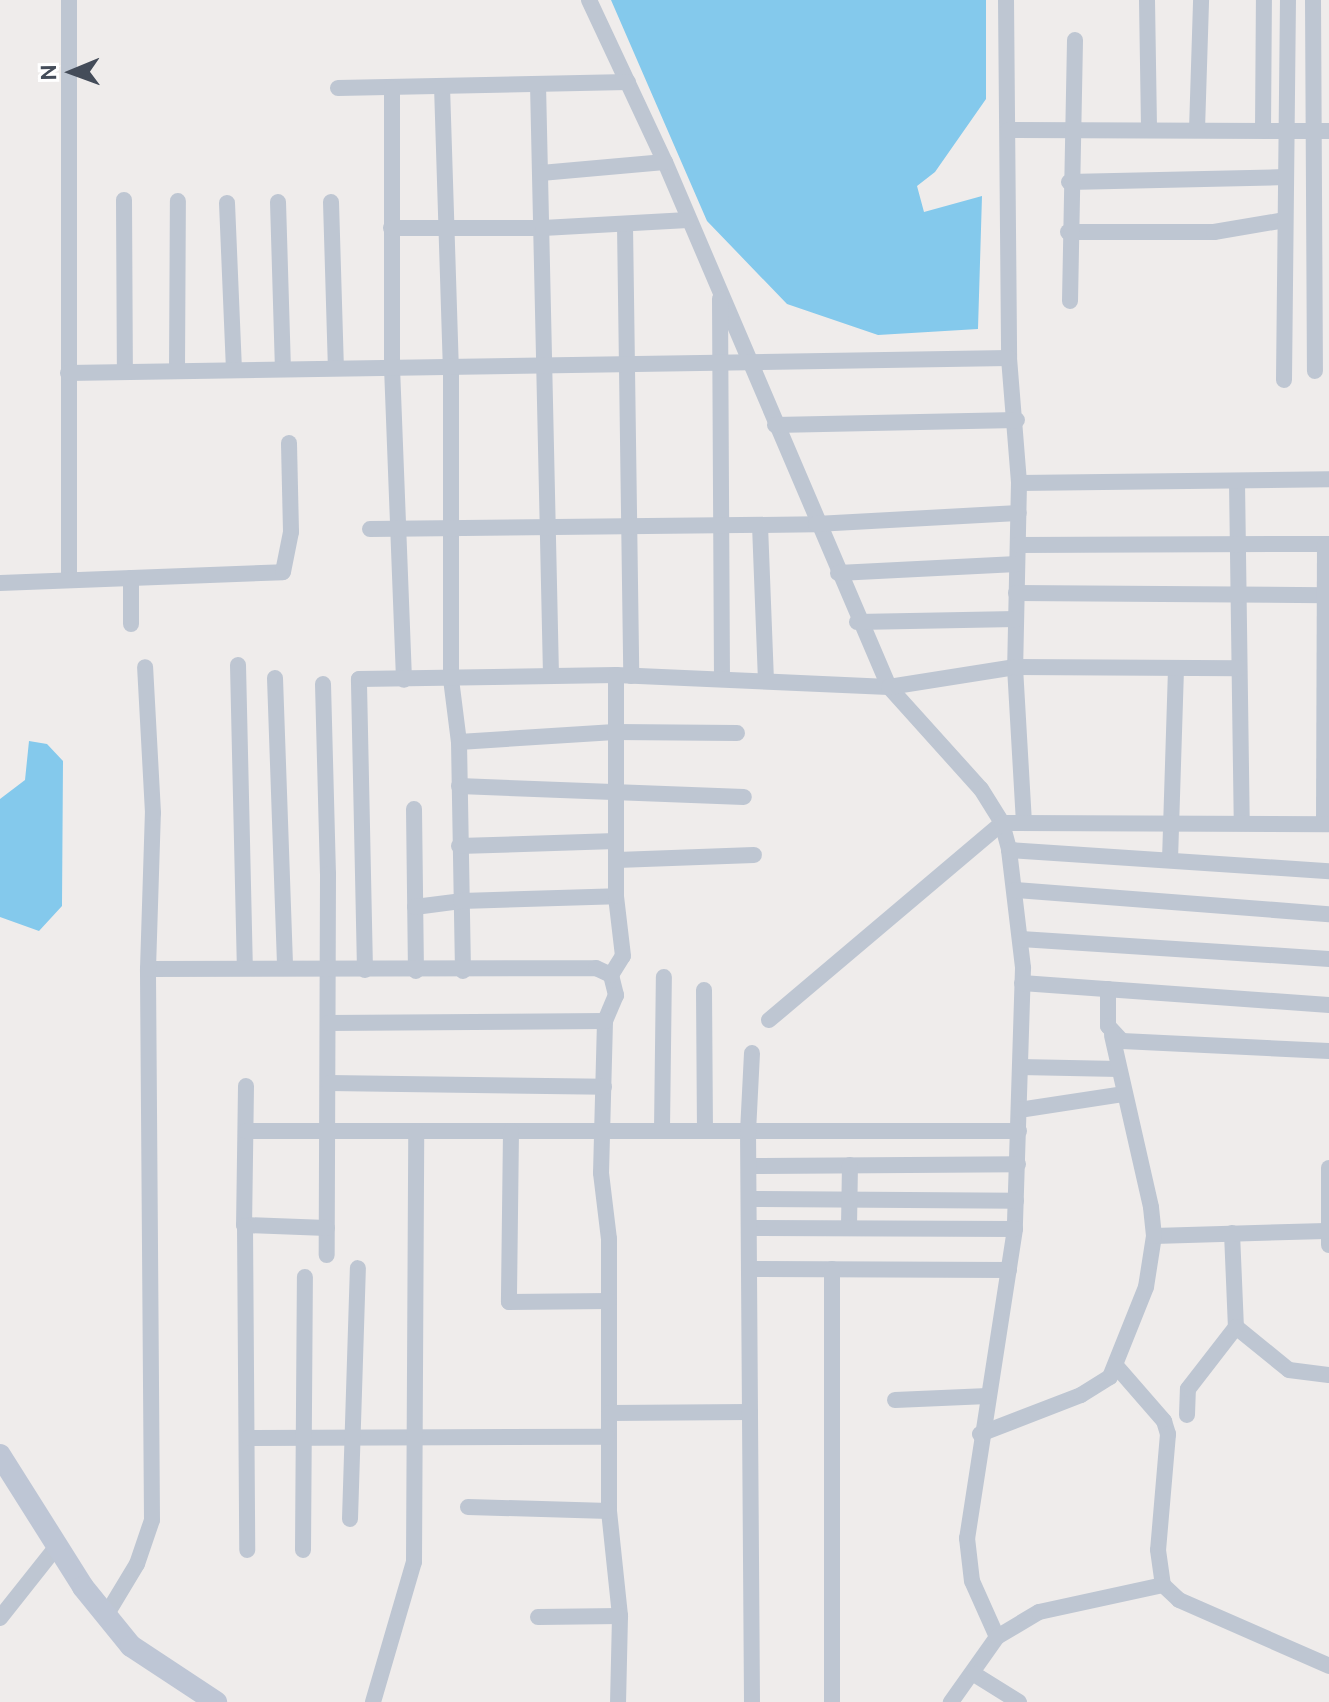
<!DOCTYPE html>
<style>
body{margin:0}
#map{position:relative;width:1329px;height:1702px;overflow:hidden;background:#efeceb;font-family:Ubuntu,sans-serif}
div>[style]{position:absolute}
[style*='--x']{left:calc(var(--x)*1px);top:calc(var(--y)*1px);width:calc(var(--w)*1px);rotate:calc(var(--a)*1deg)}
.water>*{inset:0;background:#84c9ec}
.street>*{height:16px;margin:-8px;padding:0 8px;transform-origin:8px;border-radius:8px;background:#bec6d2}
.secondary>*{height:22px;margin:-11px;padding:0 11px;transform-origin:11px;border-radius:11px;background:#bec6d5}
span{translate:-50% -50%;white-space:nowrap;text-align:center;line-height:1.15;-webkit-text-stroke:6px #fff;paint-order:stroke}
.north{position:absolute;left:32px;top:32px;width:80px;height:80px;-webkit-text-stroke:6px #fff;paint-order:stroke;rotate:269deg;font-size:22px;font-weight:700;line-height:32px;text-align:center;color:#444c59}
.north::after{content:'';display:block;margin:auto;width:28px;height:36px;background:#444c59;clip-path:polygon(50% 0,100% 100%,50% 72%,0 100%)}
</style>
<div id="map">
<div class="water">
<i style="clip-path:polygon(611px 0,986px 0,986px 99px,935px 172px,917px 186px,924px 212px,982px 196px,978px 329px,878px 335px,787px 304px,707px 221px)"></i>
<i style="clip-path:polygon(29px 741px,47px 744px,63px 761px,62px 906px,39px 931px,0 917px,0 799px,25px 780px)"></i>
</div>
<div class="street">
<i style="--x:69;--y:0;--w:580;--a:90"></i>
<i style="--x:589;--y:0;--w:179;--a:64.9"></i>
<i style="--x:665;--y:162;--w:571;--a:66.89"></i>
<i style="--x:889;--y:687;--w:137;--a:48"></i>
<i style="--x:981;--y:789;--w:40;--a:58"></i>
<i style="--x:1002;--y:823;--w:28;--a:75"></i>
<i style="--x:1009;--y:850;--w:119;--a:83.2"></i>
<i style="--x:1023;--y:968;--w:261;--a:91.8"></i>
<i style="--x:1015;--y:1229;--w:313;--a:98.8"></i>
<i style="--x:967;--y:1538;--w:43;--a:83.4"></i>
<i style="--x:972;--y:1581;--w:61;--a:65.9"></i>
<i style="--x:997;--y:1637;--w:80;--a:125.3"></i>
<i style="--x:1006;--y:0;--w:358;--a:89.5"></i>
<i style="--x:1009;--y:358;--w:125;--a:85.4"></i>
<i style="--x:1019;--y:483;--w:184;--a:91.2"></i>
<i style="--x:1015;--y:667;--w:156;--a:86.7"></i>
<i style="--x:1147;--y:0;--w:130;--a:89.1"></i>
<i style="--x:1313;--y:0;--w:371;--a:89.7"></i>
<i style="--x:538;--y:84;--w:591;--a:88.74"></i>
<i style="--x:442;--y:86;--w:280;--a:88.2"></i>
<i style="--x:451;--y:366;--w:313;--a:90"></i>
<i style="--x:451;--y:679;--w:64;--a:82.8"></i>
<i style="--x:459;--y:742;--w:229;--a:89"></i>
<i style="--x:338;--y:88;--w:290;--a:-1.2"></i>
<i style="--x:392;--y:88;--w:279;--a:90"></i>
<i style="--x:392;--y:367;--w:313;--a:87.8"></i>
<i style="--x:1008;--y:130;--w:321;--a:0.2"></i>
<i style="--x:1197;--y:130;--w:130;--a:-88.2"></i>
<i style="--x:1263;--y:131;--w:131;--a:-89.6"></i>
<i style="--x:541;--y:173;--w:124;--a:-5.1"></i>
<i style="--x:1069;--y:182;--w:216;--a:-1.3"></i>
<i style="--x:124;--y:200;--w:172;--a:89.7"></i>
<i style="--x:278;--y:202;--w:167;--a:88.3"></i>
<i style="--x:331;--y:202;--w:166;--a:88.3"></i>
<i style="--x:227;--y:203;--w:167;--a:87.6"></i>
<i style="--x:625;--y:225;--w:451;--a:89.2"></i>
<i style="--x:391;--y:228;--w:152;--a:0"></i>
<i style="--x:543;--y:228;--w:145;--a:-3.2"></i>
<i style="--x:1068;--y:232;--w:146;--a:0"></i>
<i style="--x:1214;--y:232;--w:72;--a:-9.6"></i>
<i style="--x:720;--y:299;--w:380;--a:89.7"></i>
<i style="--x:1070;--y:301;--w:261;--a:-88.9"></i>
<i style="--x:177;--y:371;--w:170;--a:-89.7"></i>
<i style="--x:68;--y:373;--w:941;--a:-0.91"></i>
<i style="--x:1284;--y:380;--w:380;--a:-89.4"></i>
<i style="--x:775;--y:425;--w:242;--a:-1.2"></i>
<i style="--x:1237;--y:482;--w:338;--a:89.2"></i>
<i style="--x:1019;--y:483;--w:310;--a:-0.7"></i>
<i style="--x:760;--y:525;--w:156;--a:87.8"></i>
<i style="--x:370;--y:529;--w:446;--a:-0.6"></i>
<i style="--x:816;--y:524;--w:203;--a:-3.1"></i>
<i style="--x:1018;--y:545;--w:311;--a:-0.2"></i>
<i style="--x:838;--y:573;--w:179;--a:-2.9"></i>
<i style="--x:131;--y:578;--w:46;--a:90"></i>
<i style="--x:0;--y:583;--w:283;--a:-2.2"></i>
<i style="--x:283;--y:572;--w:41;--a:-78.7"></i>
<i style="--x:291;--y:532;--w:89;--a:-91.3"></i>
<i style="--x:1016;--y:593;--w:310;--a:0.4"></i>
<i style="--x:857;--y:622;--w:159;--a:-1.1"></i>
<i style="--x:238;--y:665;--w:302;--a:88.7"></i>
<i style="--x:275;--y:678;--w:290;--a:88"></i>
<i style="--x:323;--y:684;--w:190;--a:88.5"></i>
<i style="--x:328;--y:874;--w:381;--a:90.2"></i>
<i style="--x:459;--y:742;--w:156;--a:-3.7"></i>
<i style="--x:615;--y:732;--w:122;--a:0.5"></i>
<i style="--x:459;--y:786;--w:285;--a:2.2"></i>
<i style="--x:414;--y:809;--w:162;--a:89.3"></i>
<i style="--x:1324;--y:824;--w:280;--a:-89.8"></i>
<i style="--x:459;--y:846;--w:157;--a:-1.8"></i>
<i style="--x:1009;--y:850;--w:321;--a:3.8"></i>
<i style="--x:617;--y:860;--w:137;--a:-2.1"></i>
<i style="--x:1170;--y:860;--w:192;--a:-88.2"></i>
<i style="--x:1015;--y:890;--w:315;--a:4.4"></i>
<i style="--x:415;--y:907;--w:46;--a:-7.4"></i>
<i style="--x:461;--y:901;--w:155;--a:-1.8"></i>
<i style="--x:1021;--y:939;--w:309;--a:3.7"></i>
<i style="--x:148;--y:969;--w:448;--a:-0.1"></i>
<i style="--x:596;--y:968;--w:17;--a:25"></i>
<i style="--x:611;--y:975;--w:21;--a:76"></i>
<i style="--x:616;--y:995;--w:28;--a:113"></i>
<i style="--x:605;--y:1021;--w:152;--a:91.5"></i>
<i style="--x:601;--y:1173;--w:66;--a:83.1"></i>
<i style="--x:609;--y:1239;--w:272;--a:90"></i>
<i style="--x:609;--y:1511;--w:106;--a:84"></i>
<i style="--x:620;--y:1616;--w:86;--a:91.3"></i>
<i style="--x:365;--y:970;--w:291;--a:-91.2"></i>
<i style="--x:359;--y:679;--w:257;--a:-0.9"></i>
<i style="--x:616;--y:675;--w:273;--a:2.5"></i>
<i style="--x:889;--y:687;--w:128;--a:-9"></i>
<i style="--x:1015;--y:667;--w:224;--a:0.3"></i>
<i style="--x:611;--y:975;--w:22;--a:-58"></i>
<i style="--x:623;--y:956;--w:60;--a:-96.7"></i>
<i style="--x:616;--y:896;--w:221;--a:-90"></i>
<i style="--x:1022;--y:983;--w:308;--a:4.1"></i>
<i style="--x:1108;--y:989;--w:37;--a:90"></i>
<i style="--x:1108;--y:1026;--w:21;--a:47"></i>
<i style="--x:1122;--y:1041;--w:207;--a:2.8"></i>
<i style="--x:704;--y:990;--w:141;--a:89.6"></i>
<i style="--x:769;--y:1020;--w:305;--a:-40.2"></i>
<i style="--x:1002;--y:823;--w:327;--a:0.2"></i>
<i style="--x:328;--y:1023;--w:277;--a:-0.4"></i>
<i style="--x:1020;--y:1067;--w:99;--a:1.2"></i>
<i style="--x:329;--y:1083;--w:275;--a:0.8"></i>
<i style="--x:246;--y:1086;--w:139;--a:90.8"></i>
<i style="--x:244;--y:1225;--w:83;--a:2.1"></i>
<i style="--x:1019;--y:1110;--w:105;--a:-8.7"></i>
<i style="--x:662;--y:1130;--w:153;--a:-89.3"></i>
<i style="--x:246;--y:1131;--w:773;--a:0"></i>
<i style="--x:511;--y:1131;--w:171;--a:90.7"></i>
<i style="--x:509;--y:1302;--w:100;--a:-0.6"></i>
<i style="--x:750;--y:1166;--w:268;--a:-0.4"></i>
<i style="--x:1329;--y:1168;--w:77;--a:90"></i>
<i style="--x:750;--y:1199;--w:266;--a:0.4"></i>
<i style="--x:245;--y:1226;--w:324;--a:89.6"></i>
<i style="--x:849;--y:1227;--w:62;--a:-89.1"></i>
<i style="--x:750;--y:1228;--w:265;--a:0.2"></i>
<i style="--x:1232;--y:1233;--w:94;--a:87.6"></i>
<i style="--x:1236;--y:1327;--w:68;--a:39.1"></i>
<i style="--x:1289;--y:1370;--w:40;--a:7.1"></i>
<i style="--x:1154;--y:1236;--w:172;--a:-1.7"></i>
<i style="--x:749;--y:1269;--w:260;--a:0.2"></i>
<i style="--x:1117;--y:1367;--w:72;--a:49"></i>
<i style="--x:1164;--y:1421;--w:14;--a:73"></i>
<i style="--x:1168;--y:1434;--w:116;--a:94.9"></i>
<i style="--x:1158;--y:1550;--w:35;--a:82"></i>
<i style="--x:1163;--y:1585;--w:22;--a:43"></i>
<i style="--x:1179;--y:1600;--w:164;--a:23.7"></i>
<i style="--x:895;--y:1400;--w:93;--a:-2.5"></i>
<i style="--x:609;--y:1413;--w:141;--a:-0.4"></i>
<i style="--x:1187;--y:1415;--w:26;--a:-88"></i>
<i style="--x:1188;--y:1389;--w:78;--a:-52.3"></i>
<i style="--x:980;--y:1434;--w:108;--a:-21.1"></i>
<i style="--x:1081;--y:1395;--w:34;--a:-32"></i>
<i style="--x:1110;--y:1377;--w:97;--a:-68.2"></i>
<i style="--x:1146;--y:1287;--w:52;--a:-81.1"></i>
<i style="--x:1154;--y:1236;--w:29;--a:-96"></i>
<i style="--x:1151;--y:1207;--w:176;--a:-102.8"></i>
<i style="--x:249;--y:1438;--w:358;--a:-0.2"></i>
<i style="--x:468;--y:1507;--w:141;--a:1.6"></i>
<i style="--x:350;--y:1519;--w:251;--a:-88.2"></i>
<i style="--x:303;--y:1550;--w:273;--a:-89.6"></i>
<i style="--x:105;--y:1617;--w:62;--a:-58.9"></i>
<i style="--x:137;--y:1564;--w:46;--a:-71.2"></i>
<i style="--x:152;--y:1520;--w:551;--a:-90.42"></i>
<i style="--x:148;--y:969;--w:156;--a:-88.2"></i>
<i style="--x:153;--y:813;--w:146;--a:-93.1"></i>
<i style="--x:538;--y:1617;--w:82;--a:-0.7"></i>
<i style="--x:0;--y:1618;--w:92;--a:-51.6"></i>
<i style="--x:997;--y:1637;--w:49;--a:-30.8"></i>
<i style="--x:1039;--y:1612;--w:127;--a:-12.3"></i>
<i style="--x:974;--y:1674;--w:53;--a:31.9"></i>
<i style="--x:373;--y:1702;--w:146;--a:-73.7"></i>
<i style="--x:414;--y:1562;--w:430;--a:-89.7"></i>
<i style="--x:752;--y:1702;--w:570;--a:-90.4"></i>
<i style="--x:748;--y:1132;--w:79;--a:-87.1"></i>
<i style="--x:832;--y:1702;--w:433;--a:-90"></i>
</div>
<div class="secondary">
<i style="--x:0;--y:1455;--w:156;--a:57.8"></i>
<i style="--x:83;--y:1587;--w:76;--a:50.9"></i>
<i style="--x:131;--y:1646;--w:102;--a:33.4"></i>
</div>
<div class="north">N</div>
</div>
